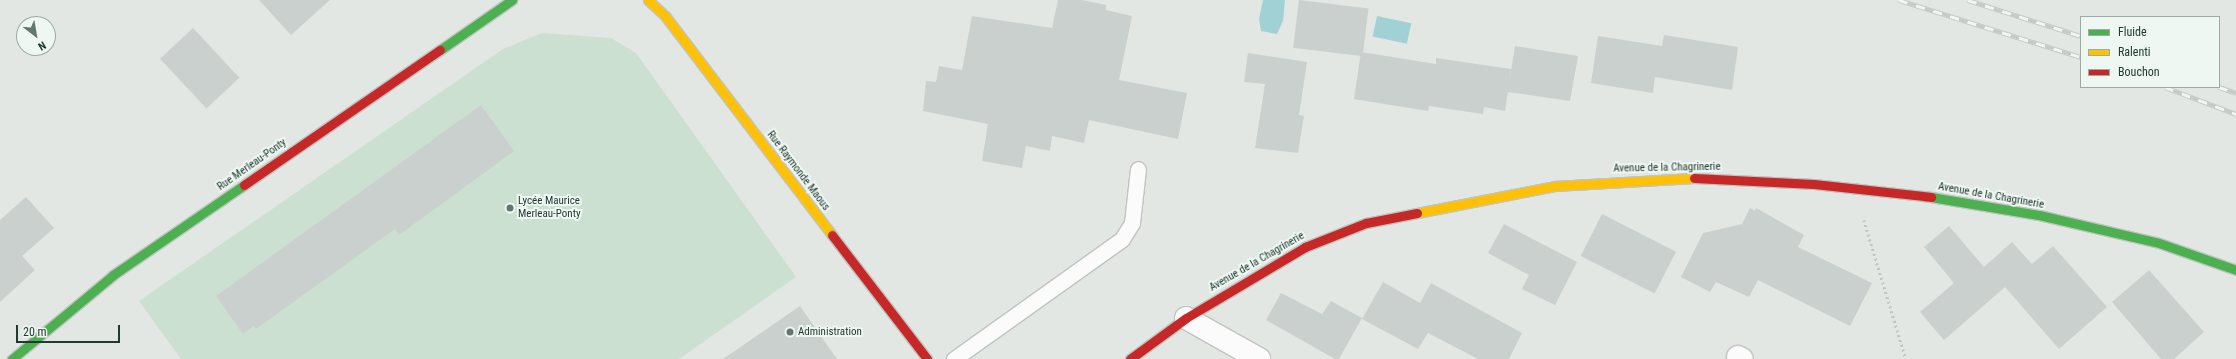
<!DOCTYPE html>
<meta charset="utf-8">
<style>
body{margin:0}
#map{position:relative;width:2236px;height:359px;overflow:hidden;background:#e2e7e4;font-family:"Roboto Condensed",sans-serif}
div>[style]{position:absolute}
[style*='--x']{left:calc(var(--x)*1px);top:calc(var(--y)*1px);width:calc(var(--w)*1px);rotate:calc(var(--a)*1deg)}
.green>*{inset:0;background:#cbe0d0}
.water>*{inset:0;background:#a2d1d5;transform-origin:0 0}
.building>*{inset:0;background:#cad0cd;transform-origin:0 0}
.path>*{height:2.5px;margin-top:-1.25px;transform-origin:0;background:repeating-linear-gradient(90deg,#bfc7c5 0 2px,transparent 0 5px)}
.roads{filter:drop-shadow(1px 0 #bfc4c1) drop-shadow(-1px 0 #bfc4c1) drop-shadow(0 1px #bfc4c1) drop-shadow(0 -1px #bfc4c1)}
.lane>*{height:15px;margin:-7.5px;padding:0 7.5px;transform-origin:7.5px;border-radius:7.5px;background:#fbfbfb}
.street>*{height:22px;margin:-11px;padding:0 11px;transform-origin:11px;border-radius:11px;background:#fbfbfb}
.fast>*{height:9px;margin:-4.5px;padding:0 4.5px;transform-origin:4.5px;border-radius:4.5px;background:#4caf50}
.slow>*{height:9px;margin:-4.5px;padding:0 4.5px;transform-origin:4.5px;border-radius:4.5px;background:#ffc107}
.jam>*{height:9px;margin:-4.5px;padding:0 4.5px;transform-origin:4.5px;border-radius:4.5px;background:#c62828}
.rail>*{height:4.5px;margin-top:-2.25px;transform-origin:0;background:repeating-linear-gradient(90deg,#eff7f2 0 9px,#c6c9c8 0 18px);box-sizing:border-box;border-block:1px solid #c6c9c8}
.dots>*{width:11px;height:11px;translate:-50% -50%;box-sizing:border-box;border:2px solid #eff7f2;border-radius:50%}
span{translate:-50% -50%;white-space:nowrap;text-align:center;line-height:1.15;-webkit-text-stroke:4px #eff7f2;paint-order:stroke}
.street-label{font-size:11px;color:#203931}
.poi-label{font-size:11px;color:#203931}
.left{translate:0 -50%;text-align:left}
.legend{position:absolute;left:2080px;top:16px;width:140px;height:72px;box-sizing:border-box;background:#eff7f2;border:1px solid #9caba5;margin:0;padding:5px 7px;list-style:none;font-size:12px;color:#203931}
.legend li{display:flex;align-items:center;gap:8px;height:20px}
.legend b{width:20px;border:1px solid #9caba5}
.north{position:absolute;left:16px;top:16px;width:40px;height:40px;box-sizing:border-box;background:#eff7f2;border:1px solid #9caba5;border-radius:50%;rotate:149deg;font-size:11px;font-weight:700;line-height:16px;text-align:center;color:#203931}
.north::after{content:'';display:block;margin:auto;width:14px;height:18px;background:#647670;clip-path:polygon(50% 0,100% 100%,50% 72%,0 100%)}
.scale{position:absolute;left:16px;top:325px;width:104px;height:18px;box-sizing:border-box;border:2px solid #203931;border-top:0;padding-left:5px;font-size:12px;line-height:14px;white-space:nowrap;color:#203931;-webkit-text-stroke:3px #eff7f2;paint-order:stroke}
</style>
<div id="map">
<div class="green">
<i style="clip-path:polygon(542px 33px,611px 38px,636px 53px,796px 277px,679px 359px,181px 359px,139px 301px,503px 49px)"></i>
</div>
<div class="water">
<i style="clip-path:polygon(1263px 0,1285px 0,1283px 21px,1277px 34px,1261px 31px,1259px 19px)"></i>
<i style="left:1377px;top:16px;width:35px;height:21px;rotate:12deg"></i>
</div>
<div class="building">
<i style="clip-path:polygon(259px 0,330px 0,291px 35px)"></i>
<i style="clip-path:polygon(1058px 0,1082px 0,1106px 5px,1106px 10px,1132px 16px,1119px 80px,1187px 93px,1178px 139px,1089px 120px,1084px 143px,1052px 136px,1050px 151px,1026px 146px,1022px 168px,982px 161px,988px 124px,923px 111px,926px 81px,936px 82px,939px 66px,962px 70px,972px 16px,1052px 28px)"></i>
<i style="left:1299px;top:0;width:70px;height:48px;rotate:7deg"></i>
<i style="left:193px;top:28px;width:68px;height:45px;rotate:47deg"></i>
<i style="clip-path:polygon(1664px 35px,1738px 47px,1732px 90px,1655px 77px,1653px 93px,1591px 83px,1598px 36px,1662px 46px)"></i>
<i style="clip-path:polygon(1515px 46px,1578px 56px,1570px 101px,1508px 92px,1505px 111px,1484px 107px,1483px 114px,1429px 106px,1428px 111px,1354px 99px,1361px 52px,1436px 64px,1436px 58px,1511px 69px,1509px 84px)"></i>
<i style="clip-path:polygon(1248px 53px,1307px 62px,1299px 115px,1304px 116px,1298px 153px,1255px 148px,1265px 84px,1244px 82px)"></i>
<i style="clip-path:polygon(481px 105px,514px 151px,399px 235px,395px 229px,256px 329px,254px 326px,243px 334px,216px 296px)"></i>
<i style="clip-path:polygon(26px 197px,54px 228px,22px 256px,35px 270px,0 302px,0 220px)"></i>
<i style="clip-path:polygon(1750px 208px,1755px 211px,1756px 208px,1804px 235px,1798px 247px,1872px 283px,1850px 326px,1758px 280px,1749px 297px,1716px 282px,1710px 292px,1681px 277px,1703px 233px,1742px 224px)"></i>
<i style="left:1602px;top:214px;width:83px;height:47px;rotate:27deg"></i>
<i style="clip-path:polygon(1504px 224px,1577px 262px,1555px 305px,1522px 289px,1529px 275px,1488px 253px)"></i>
<i style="clip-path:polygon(1949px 226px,1984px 267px,2012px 242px,2032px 264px,2053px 246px,2107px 307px,2059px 349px,2005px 287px,1944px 340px,1920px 312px,1954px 283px,1924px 247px)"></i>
<i style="clip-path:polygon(2149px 270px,2204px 332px,2174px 359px,2161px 359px,2112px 302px)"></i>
<i style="clip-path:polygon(1383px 282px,1420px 303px,1431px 283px,1522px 333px,1509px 359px,1478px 359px,1428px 333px,1418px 349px,1362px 319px)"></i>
<i style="clip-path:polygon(1281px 293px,1322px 314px,1331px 301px,1362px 318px,1339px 359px,1335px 359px,1266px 320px)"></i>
<i style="clip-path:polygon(800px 306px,837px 359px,723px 359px)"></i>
</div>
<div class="path">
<i style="--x:1864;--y:220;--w:145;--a:73.2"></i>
</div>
<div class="roads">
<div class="lane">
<i style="--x:954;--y:359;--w:206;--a:-35.5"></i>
<i style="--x:1122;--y:239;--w:19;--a:-58"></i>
<i style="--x:1132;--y:223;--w:54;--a:-83.7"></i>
</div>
<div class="street">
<i style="--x:1186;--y:318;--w:84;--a:29.3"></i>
<i style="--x:1738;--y:357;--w:4;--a:27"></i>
</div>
<div class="fast">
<i style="--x:440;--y:50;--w:88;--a:-34.8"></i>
<i style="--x:1931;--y:197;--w:109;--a:9.5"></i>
<i style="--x:2039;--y:215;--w:123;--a:13.1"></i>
<i style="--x:2159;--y:243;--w:82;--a:19.3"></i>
<i style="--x:12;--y:359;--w:131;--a:-39.7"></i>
<i style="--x:113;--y:275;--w:159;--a:-34.5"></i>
</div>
<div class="slow">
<i style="--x:648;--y:0;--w:25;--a:43"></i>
<i style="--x:666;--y:17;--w:274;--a:52.7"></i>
<i style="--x:1417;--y:213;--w:141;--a:-11.1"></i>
<i style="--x:1555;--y:186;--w:139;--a:-3.3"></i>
</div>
<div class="jam">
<i style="--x:1694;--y:178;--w:120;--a:2.9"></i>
<i style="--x:1814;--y:184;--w:118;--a:6.3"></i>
<i style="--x:244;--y:185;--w:238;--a:-34.6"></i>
<i style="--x:832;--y:235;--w:156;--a:52.5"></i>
<i style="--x:1130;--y:359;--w:69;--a:-36.2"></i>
<i style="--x:1186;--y:318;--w:139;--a:-30.8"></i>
<i style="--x:1305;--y:247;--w:66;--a:-21.5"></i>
<i style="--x:1366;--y:223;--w:52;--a:-11.1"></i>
</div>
</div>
<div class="rail">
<i style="--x:1899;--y:0;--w:191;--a:17.4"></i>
<i style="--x:1968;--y:0;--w:119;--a:17.7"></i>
<i style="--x:2165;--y:87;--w:76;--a:20.8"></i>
<i style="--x:2219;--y:87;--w:18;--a:19"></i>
</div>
<div class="dots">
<i style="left:510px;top:208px;background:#647670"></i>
<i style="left:790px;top:332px;background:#647670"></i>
</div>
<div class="street-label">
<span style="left:252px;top:165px;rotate:-35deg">Rue Merleau-Ponty</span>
<span style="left:1667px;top:168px;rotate:-1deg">Avenue de la Chagrinerie</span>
<span style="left:798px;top:171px;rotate:53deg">Rue Raymonde Maous</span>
<span style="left:1991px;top:196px;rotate:10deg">Avenue de la Chagrinerie</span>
<span style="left:1257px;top:262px;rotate:-30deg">Avenue de la Chagrinerie</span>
</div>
<div class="poi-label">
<span class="left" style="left:518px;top:208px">Lycée Maurice<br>Merleau-Ponty</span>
<span class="left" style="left:798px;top:332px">Administration</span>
</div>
<ul class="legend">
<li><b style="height:5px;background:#4caf50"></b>Fluide</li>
<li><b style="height:5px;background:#ffc107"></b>Ralenti</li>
<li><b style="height:5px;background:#c62828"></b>Bouchon</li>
</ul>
<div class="north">N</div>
<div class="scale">20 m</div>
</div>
